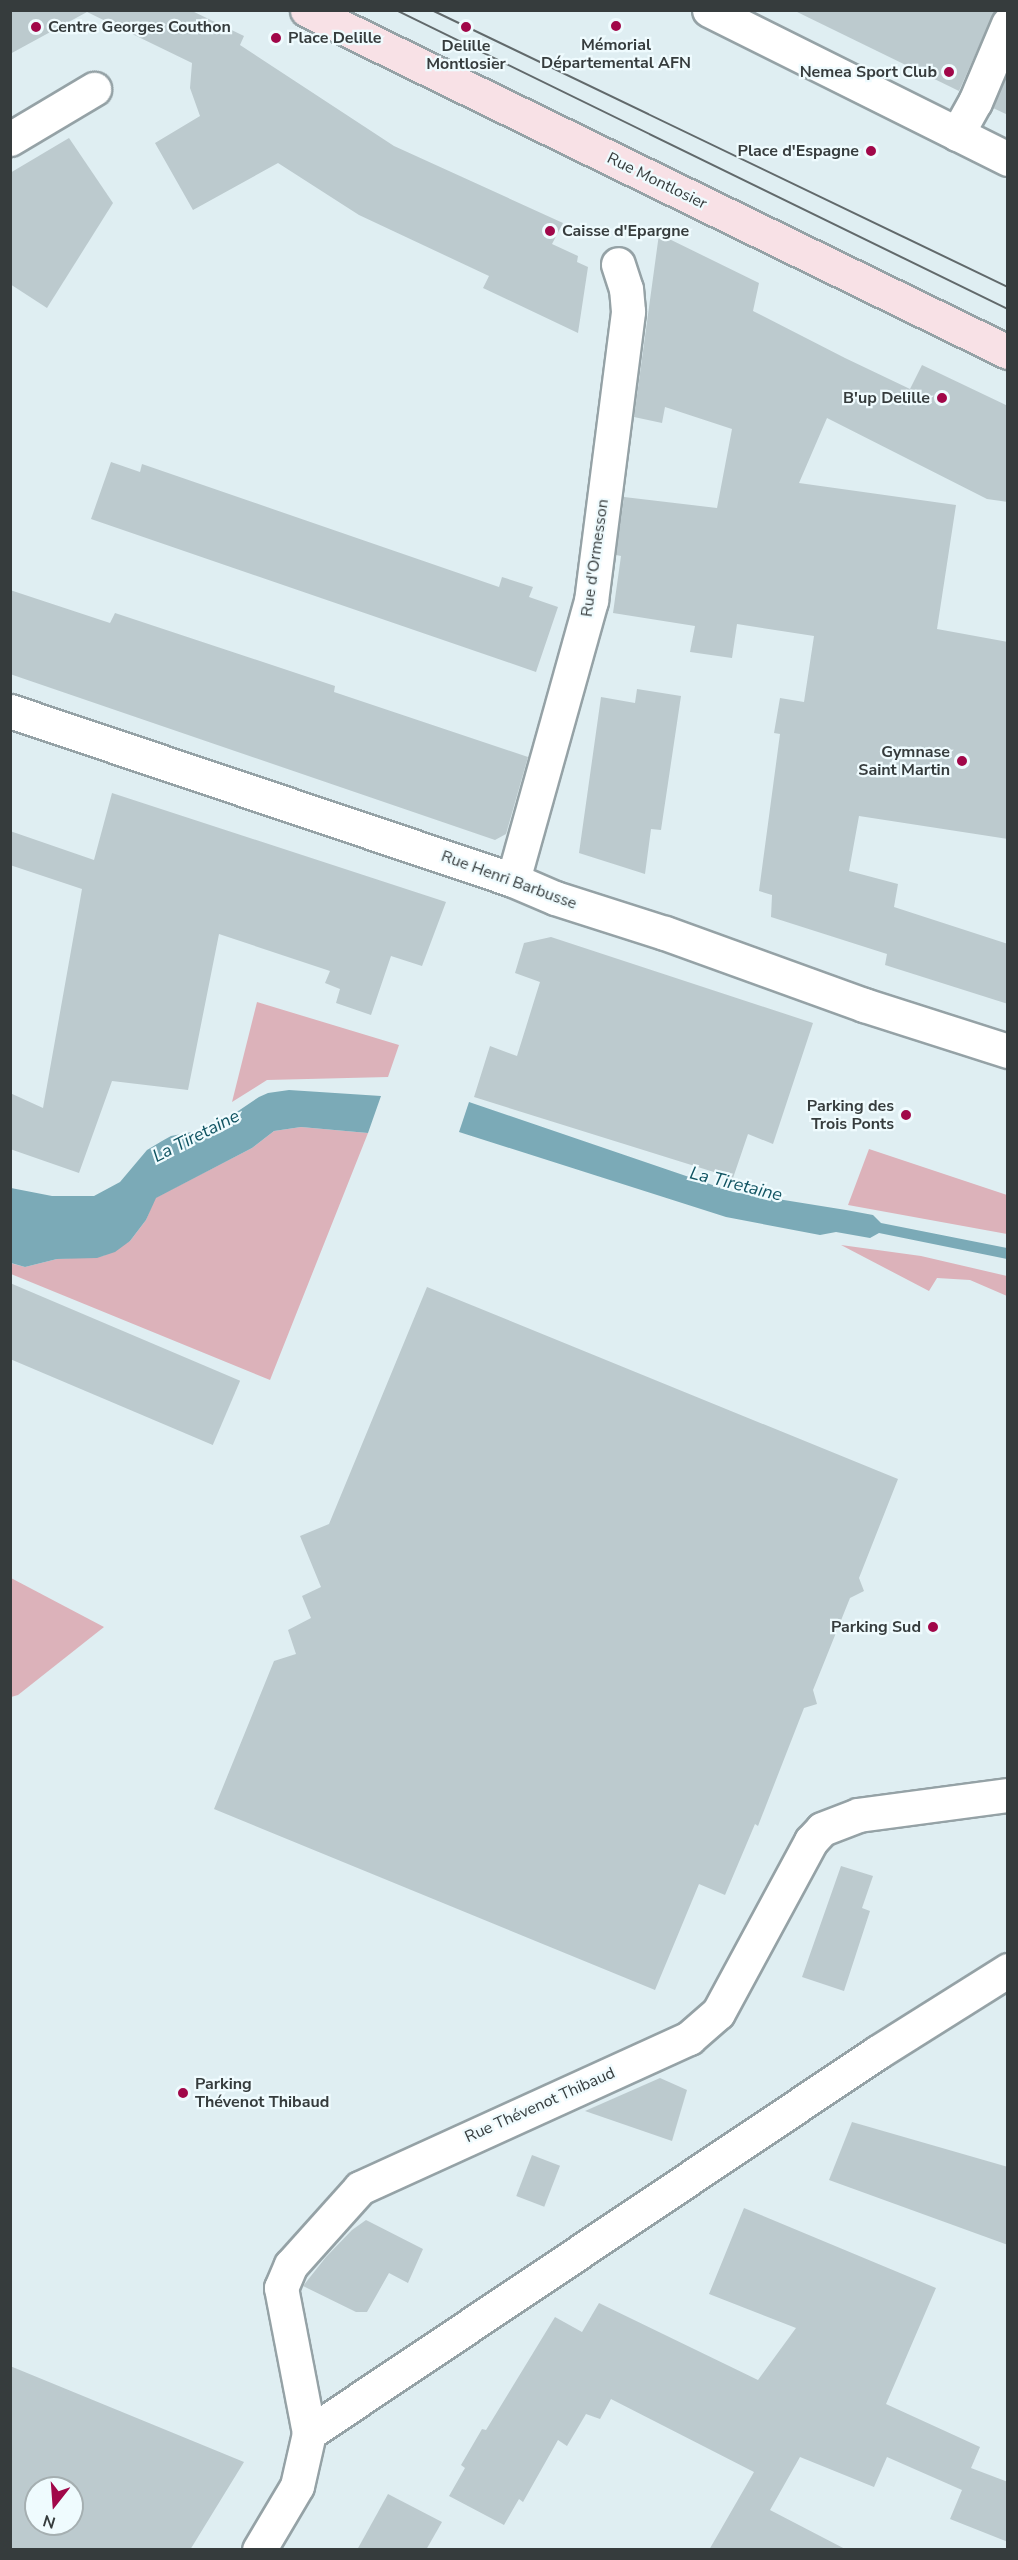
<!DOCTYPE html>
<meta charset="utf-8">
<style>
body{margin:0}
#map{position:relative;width:1018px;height:2560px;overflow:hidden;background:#dfeef2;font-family:"Nunito Sans",sans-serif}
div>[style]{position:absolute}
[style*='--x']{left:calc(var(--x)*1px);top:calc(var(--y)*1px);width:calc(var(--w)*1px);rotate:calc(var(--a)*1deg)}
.green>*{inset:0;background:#dcb2ba}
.water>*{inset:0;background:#7baab7}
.building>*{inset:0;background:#bccace;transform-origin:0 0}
.roads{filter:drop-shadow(2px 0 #95a2a6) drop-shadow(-2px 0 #95a2a6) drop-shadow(0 2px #95a2a6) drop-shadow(0 -2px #95a2a6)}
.minor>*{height:33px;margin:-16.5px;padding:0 16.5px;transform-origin:16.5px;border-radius:16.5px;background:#fff}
.secondary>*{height:33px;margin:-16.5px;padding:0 16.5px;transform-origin:16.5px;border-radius:16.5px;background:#f8e1e6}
.tram>*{height:1.5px;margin:-0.75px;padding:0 0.75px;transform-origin:0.75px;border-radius:0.75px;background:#61696b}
.dots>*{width:16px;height:16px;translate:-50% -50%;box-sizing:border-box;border:3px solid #effbfe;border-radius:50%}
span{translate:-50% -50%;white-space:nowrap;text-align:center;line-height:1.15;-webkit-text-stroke:4.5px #effbfe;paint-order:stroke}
.poi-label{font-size:16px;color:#363c3d;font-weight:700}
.left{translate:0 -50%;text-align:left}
.right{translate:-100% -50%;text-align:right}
.street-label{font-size:16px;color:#363c3d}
.water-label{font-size:18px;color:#0f5361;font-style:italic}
.frame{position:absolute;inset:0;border:12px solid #363c3d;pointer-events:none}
.north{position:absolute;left:24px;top:2476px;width:60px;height:60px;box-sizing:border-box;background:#effbfe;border:2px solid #a5afb1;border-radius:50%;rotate:197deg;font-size:16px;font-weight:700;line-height:24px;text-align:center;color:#363c3d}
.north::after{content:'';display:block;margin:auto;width:21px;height:27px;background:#a10749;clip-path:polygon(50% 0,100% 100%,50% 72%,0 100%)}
</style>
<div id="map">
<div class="green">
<i style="clip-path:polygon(257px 1002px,399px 1045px,388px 1077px,267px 1080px,232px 1102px)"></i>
<i style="clip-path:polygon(301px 1127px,368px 1133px,270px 1380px,11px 1274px,10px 1263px,25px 1267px,57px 1259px,103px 1256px,130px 1241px,146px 1220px,155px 1198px,252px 1148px,274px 1131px)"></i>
<i style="clip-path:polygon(869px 1149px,1007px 1195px,1007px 1234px,848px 1205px)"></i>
<i style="clip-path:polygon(841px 1245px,921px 1256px,1007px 1276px,1007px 1296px,970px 1280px,937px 1278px,929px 1291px)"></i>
<i style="clip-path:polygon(11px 1578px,104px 1627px,18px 1695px,11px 1697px)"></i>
</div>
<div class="water">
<i style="clip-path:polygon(289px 1090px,381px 1096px,368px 1133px,301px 1127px,274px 1131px,252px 1148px,156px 1198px,146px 1220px,130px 1241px,115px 1252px,97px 1258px,57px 1259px,25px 1267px,11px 1263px,11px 1188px,52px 1196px,94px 1196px,120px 1182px,147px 1150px,162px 1141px,171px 1136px,213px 1128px,259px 1097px,268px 1093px)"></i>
<i style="clip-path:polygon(469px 1102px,733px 1192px,846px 1210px,873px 1215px,881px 1223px,1007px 1248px,1007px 1259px,879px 1233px,870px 1238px,836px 1232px,820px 1235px,726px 1217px,459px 1132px)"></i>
</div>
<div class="building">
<i style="clip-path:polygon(10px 10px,190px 10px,244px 36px,240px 45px,394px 146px,563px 223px,552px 244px,578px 256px,577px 262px,588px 267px,578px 333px,483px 288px,489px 276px,359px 215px,278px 163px,193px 210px,155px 143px,200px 116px,190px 88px,192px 63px,87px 12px,10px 54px)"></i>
<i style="clip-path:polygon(793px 10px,995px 10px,959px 91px)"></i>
<i style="clip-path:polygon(1008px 73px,1008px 115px,993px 108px)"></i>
<i style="clip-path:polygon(69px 138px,113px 203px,47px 308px,10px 284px,10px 173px)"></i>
<i style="clip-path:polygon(659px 234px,759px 283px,753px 311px,845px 358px,910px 389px,922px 365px,1008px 406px,1008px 502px,987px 499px,827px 418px,799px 483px,956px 505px,937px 629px,1008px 642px,1008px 839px,859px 816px,849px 871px,898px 884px,894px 907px,1008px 944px,1008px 1004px,885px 965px,887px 954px,771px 917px,772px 895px,759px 891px,780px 734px,774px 733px,780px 698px,804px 702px,814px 636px,737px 624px,732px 658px,690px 652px,695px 626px,613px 613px,621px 556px,616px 555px,624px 497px,717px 508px,732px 429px,665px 407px,662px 423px,634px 417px)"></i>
<i style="clip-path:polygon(111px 462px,140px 472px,142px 464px,499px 587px,502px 577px,533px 587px,529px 597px,558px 607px,536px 672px,91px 519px)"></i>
<i style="clip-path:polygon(10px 590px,110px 623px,115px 613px,335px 686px,334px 692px,528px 757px,506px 834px,495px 840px,10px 674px)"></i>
<i style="clip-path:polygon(637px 689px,681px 696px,661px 830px,651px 829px,645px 874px,579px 853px,601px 697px,635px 703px)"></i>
<i style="clip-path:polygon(112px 793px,446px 902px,422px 966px,391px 956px,371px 1015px,336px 1003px,340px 989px,325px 983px,330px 971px,219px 934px,188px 1090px,112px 1081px,79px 1173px,10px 1149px,10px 1093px,43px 1108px,82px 889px,10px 865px,10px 831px,94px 860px)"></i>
<i style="clip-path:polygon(551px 937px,813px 1023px,773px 1144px,748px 1134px,733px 1178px,474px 1097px,490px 1046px,517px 1056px,540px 982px,515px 973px,524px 943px)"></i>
<i style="left:10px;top:1283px;width:250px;height:70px;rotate:23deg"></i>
<i style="clip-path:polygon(427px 1287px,898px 1479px,859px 1578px,864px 1591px,850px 1598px,813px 1690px,817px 1704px,804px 1708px,758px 1826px,755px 1824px,725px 1895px,699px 1884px,655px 1990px,214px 1809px,274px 1661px,296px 1654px,288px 1630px,311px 1618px,302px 1596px,321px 1587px,300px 1536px,329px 1524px)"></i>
<i style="clip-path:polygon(841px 1866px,873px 1876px,862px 1908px,870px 1911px,844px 1991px,802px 1977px)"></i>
<i style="clip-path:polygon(660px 2078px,687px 2090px,672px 2141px,585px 2111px)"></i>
<i style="clip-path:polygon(852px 2122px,1008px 2167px,1008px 2245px,829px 2180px)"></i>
<i style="left:532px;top:2155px;width:30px;height:44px;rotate:21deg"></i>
<i style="clip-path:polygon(744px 2208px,936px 2288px,886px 2404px,980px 2447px,971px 2468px,1008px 2482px,1008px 2542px,950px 2519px,962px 2490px,887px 2457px,874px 2487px,800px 2457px,770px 2510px,847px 2550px,709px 2550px,754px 2472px,611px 2399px,600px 2419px,586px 2414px,567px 2446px,558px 2440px,523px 2502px,519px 2499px,504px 2525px,449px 2496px,465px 2468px,461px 2465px,482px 2429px,486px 2430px,555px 2317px,582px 2332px,599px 2303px,758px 2380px,796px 2328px,709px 2294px)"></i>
<i style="clip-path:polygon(366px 2220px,423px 2249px,408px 2283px,389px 2273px,367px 2312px,356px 2312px,303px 2286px,326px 2257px,352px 2230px)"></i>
<i style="clip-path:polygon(evenodd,10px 2366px,244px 2462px,190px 2550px,10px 2550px,10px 2366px,36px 2488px,72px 2488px,72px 2524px,36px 2524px,36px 2488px)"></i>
<i style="clip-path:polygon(388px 2494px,442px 2522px,426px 2550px,357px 2550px)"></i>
</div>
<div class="roads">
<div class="minor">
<i style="--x:709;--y:10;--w:334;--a:26.5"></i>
<i style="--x:957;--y:134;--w:37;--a:-61"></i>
<i style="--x:975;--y:102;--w:85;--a:-67.1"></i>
<i style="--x:10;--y:139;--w:98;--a:-30.8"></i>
<i style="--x:10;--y:711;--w:531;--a:18.57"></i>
<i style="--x:513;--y:880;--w:46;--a:23.2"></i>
<i style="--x:555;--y:898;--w:115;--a:17.7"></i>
<i style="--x:665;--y:933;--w:212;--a:19.9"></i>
<i style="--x:864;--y:1005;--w:151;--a:17.7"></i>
<i style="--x:513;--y:880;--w:290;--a:-74.4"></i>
<i style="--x:591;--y:601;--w:292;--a:-82.7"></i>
<i style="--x:628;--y:311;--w:22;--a:-95"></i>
<i style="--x:626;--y:289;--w:26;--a:-108"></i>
<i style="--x:309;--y:2433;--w:685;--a:-33.81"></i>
<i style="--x:878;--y:2052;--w:154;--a:-32.2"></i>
<i style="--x:259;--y:2550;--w:74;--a:-59.3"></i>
<i style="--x:297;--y:2486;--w:54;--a:-77.2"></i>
<i style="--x:309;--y:2433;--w:148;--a:-100.9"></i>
<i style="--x:281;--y:2288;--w:25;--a:-67"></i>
<i style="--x:291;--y:2265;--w:103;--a:-48.1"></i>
<i style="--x:360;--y:2188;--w:362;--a:-24.5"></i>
<i style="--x:689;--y:2038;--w:38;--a:-41"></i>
<i style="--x:718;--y:2013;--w:196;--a:-61.6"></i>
<i style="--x:811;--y:1841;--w:16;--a:-47"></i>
<i style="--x:822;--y:1829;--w:39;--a:-21"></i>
<i style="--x:858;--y:1815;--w:151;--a:-7.6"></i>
</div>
<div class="secondary">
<i style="--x:307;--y:10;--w:780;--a:26.01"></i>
</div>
</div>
<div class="tram">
<i style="--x:396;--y:10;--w:681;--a:26.04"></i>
<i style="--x:432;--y:10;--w:639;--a:25.68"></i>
</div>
<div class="dots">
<i style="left:616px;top:26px;background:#a10749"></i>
<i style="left:36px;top:27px;background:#a10749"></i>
<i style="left:466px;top:27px;background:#a10749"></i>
<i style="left:276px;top:38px;background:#a10749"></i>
<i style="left:949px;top:72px;background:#a10749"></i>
<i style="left:871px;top:151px;background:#a10749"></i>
<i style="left:550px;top:231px;background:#a10749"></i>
<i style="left:942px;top:398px;background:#a10749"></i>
<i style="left:962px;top:761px;background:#a10749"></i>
<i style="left:906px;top:1115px;background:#a10749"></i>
<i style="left:933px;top:1627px;background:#a10749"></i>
<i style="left:183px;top:2093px;background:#a10749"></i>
</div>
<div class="poi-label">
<span class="left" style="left:48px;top:27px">Centre Georges Couthon</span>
<span class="left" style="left:288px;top:38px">Place Delille</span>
<span style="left:616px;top:54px">Mémorial<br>Départemental AFN</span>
<span style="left:466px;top:55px">Delille<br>Montlosier</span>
<span class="right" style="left:937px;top:72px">Nemea Sport Club</span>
<span class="right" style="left:859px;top:151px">Place d'Espagne</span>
<span class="left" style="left:562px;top:231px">Caisse d'Epargne</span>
<span class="right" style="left:930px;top:398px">B'up Delille</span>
<span class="right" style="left:950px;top:761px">Gymnase<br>Saint Martin</span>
<span class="right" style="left:894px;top:1115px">Parking des<br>Trois Ponts</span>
<span class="right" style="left:921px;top:1627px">Parking Sud</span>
<span class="left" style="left:195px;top:2093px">Parking<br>Thévenot Thibaud</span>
</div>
<div class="street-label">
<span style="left:657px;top:181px;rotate:26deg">Rue Montlosier</span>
<span style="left:595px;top:558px;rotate:-82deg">Rue d'Ormesson</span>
<span style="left:509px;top:880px;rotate:20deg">Rue Henri Barbusse</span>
<span style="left:540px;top:2105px;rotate:-24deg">Rue Thévenot Thibaud</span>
</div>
<div class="water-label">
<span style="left:196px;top:1136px;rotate:-27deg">La Tiretaine</span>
<span style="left:736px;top:1184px;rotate:14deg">La Tiretaine</span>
</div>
<div class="frame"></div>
<div class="north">N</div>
</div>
